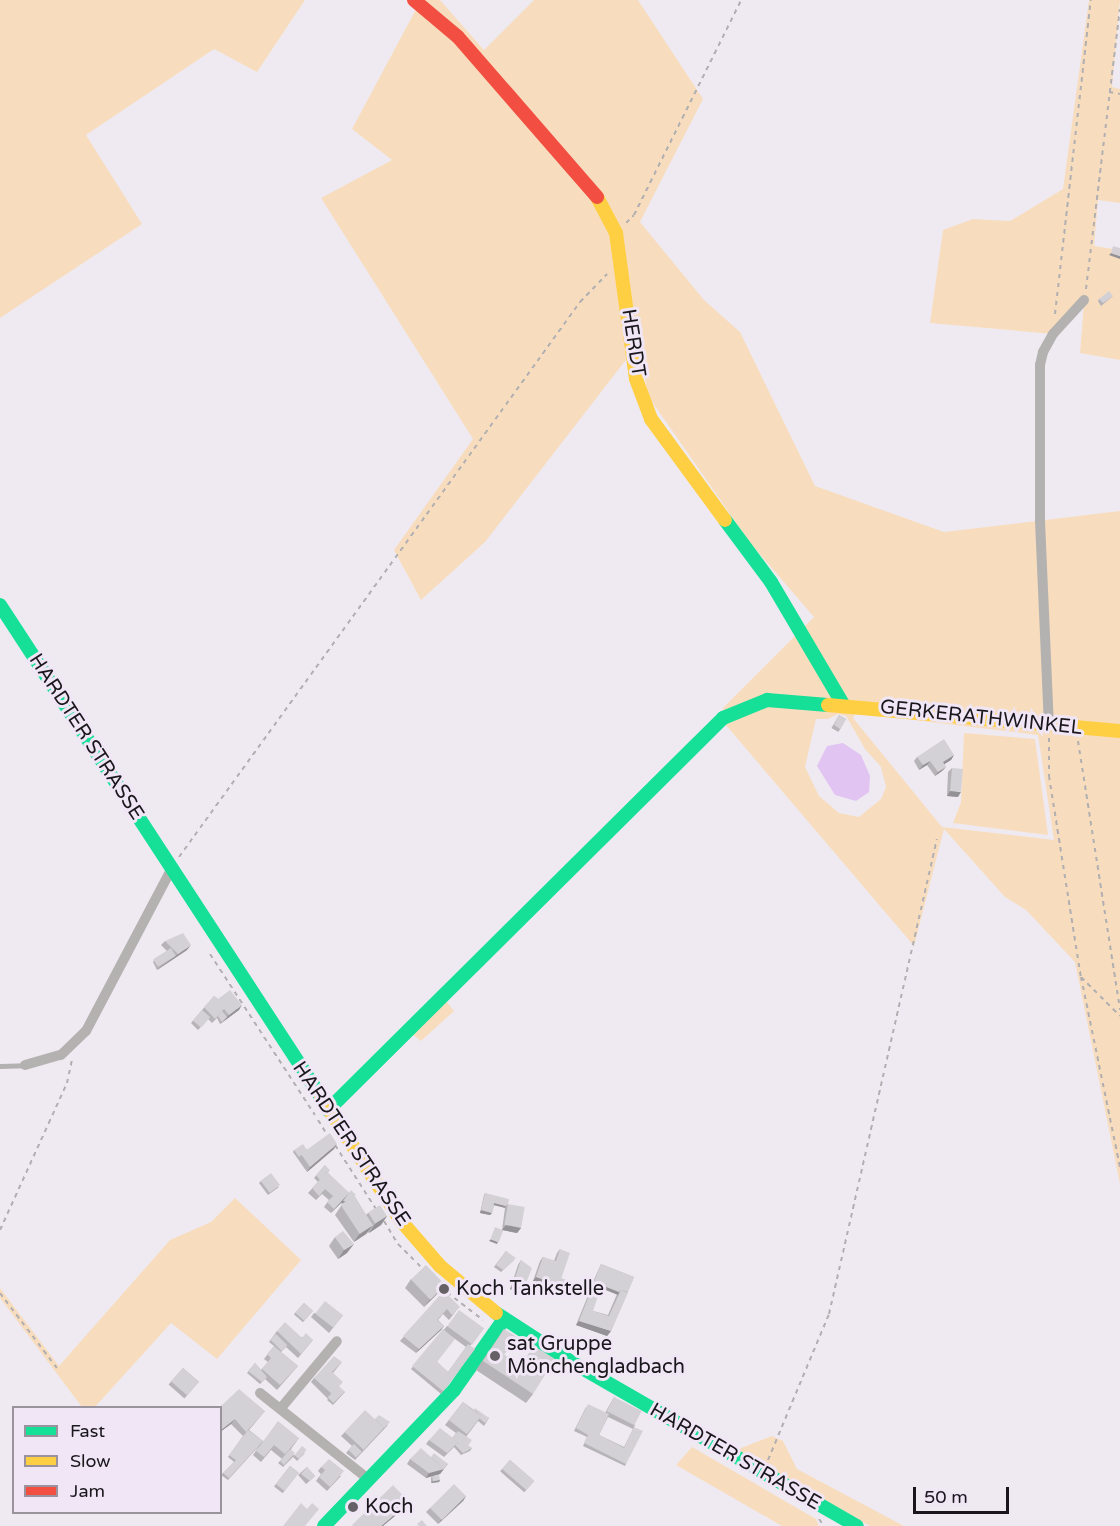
<!DOCTYPE html>
<meta charset="utf-8">
<style>
body{margin:0}
#map{position:relative;width:1120px;height:1526px;overflow:hidden;background:#efeaf2;font-family:"Varela Round",sans-serif}
div>[style]{position:absolute}
[style*='--x']{left:calc(var(--x)*1px);top:calc(var(--y)*1px);width:calc(var(--w)*1px);rotate:calc(var(--a)*1deg)}
.green>*{inset:0;background:#f7ddbe}
.water>*{inset:0;background:#e1c4f1}
.path>*{height:2px;margin-top:-1px;transform-origin:0;background:repeating-linear-gradient(90deg,#b1afb1 0 4.5px,transparent 0 9px)}
.lane>*{height:5px;margin:-2.5px;padding:0 2.5px;transform-origin:2.5px;border-radius:2.5px;background:#b4b2b1}
.street>*{height:10px;margin:-5px;padding:0 5px;transform-origin:5px;border-radius:5px;background:#b4b2b1}
.fast>*{height:14px;margin:-7px;padding:0 7px;transform-origin:7px;border-radius:7px;background:#16e098}
.slow>*{height:14px;margin:-7px;padding:0 7px;transform-origin:7px;border-radius:7px;background:#ffcf43}
.jam>*{height:14px;margin:-7px;padding:0 7px;transform-origin:7px;border-radius:7px;background:#f24e42}
.wall>*{inset:0;background:#b6b4b8;transform-origin:0 0}
.shaded-wall>*{inset:0;background:#949296;transform-origin:0 0}
.building>*{inset:0;background:#d4d1d6;transform-origin:0 0}
.dots>*{width:16px;height:16px;translate:-50% -50%;box-sizing:border-box;border:3px solid #f0e6f5;border-radius:50%}
span{translate:-50% -50%;white-space:nowrap;text-align:center;line-height:1.15;-webkit-text-stroke:6px #f0e6f5;paint-order:stroke}
.street-label{font-size:20px;color:#1a171c}
.poi-label{font-size:20px;color:#1a171c}
.left{translate:0 -50%;text-align:left}
.legend{position:absolute;left:12px;top:1406px;width:210px;height:108px;box-sizing:border-box;background:#f0e6f5;border:2px solid #9a939e;margin:0;padding:8px 10px;list-style:none;font-size:18px;color:#1a171c}
.legend li{display:flex;align-items:center;gap:12px;height:30px}
.legend b{width:30px;border:2px solid #9a939e}
.scale{position:absolute;left:913px;top:1487px;width:96px;height:27px;box-sizing:border-box;border:3px solid #1a171c;border-top:0;padding-left:8px;font-size:18px;line-height:21px;white-space:nowrap;color:#1a171c;-webkit-text-stroke:4px #f0e6f5;paint-order:stroke}
</style>
<div id="map">
<div class="green">
<i style="clip-path:polygon(0 0,305px 0,257px 72px,214px 49px,86px 135px,142px 224px,0 318px)"></i>
<i style="clip-path:polygon(evenodd,421px 0,440px 0,484px 50px,534px 0,638px 0,703px 99px,640px 222px,704px 300px,740px 332px,815px 486px,944px 532px,1120px 511px,1120px 1184px,1075px 962px,1026px 910px,1005px 897px,944px 829px,914px 946px,725px 724px,723px 708px,814px 617px,751px 544px,648px 396px,639px 343px,485px 542px,421px 600px,394px 550px,473px 439px,321px 198px,392px 160px,352px 129px,421px 0,856px 713px,1038px 735px,1054px 840px,942px 827px,853px 718px,856px 713px,421px 0,838px 714px,846px 716px,865px 749px,881px 767px,886px 787px,881px 799px,859px 817px,839px 813px,819px 796px,805px 767px,816px 719px,828px 719px,838px 714px)"></i>
<i style="clip-path:polygon(1089px 0,1120px 0,1112px 87px,1120px 89px,1120px 203px,1098px 200px,1094px 246px,1120px 250px,1120px 360px,1080px 353px,1084px 302px,1053px 334px,930px 323px,943px 230px,973px 219px,1010px 221px,1063px 189px)"></i>
<i style="clip-path:polygon(964px 733px,1035px 739px,1048px 835px,953px 823px,961px 802px)"></i>
<i style="clip-path:polygon(446px 1001px,454px 1011px,421px 1041px,412px 1034px)"></i>
<i style="clip-path:polygon(235px 1198px,301px 1260px,217px 1359px,171px 1323px,95px 1407px,82px 1407px,0 1298px,0 1288px,59px 1366px,170px 1240px,211px 1222px)"></i>
<i style="clip-path:polygon(772px 1436px,783px 1441px,797px 1469px,904px 1526px,870px 1526px,736px 1450px)"></i>
<i style="clip-path:polygon(692px 1447px,816px 1519px,819px 1526px,782px 1526px,676px 1465px)"></i>
</div>
<div class="water">
<i style="clip-path:polygon(843px 743px,861px 755px,870px 776px,869px 792px,856px 801px,835px 795px,817px 766px,827px 746px)"></i>
</div>
<div class="path">
<i style="--x:1109;--y:92;--w:11;--a:10"></i>
<i style="--x:626;--y:223;--w:11;--a:-45"></i>
<i style="--x:634;--y:215;--w:240;--a:-63.5"></i>
<i style="--x:1086;--y:289;--w:282;--a:-83.1"></i>
<i style="--x:1055;--y:314;--w:316;--a:-83.5"></i>
<i style="--x:1049;--y:738;--w:38;--a:90"></i>
<i style="--x:1049;--y:776;--w:204;--a:81"></i>
<i style="--x:1081;--y:977;--w:194;--a:78.4"></i>
<i style="--x:1078;--y:741;--w:272;--a:81.1"></i>
<i style="--x:179;--y:857;--w:685;--a:-54.15"></i>
<i style="--x:580;--y:302;--w:39;--a:-46"></i>
<i style="--x:210;--y:954;--w:192;--a:56.9"></i>
<i style="--x:1081;--y:977;--w:55;--a:45"></i>
<i style="--x:318;--y:1120;--w:19;--a:58"></i>
<i style="--x:335;--y:1145;--w:76;--a:57.4"></i>
<i style="--x:384;--y:1221;--w:27;--a:59"></i>
<i style="--x:398;--y:1244;--w:37;--a:45"></i>
<i style="--x:0;--y:1230;--w:162;--a:-65.5"></i>
<i style="--x:67;--y:1083;--w:24;--a:-78"></i>
<i style="--x:440;--y:1287;--w:54;--a:37.5"></i>
<i style="--x:0;--y:1293;--w:94;--a:52.8"></i>
<i style="--x:768;--y:1460;--w:158;--a:-67.3"></i>
<i style="--x:829;--y:1314;--w:487;--a:-77.2"></i>
<i style="--x:819;--y:1519;--w:9;--a:54"></i>
</div>
<div class="lane">
<i style="--x:0;--y:1066;--w:25;--a:-2"></i>
</div>
<div class="street">
<i style="--x:1049;--y:727;--w:207;--a:-92.5"></i>
<i style="--x:1040;--y:520;--w:155;--a:-90"></i>
<i style="--x:1040;--y:365;--w:13;--a:-77"></i>
<i style="--x:1043;--y:352;--w:21;--a:-61"></i>
<i style="--x:1053;--y:334;--w:46;--a:-47.6"></i>
<i style="--x:25;--y:1065;--w:37;--a:-16"></i>
<i style="--x:61;--y:1055;--w:35;--a:-44"></i>
<i style="--x:86;--y:1031;--w:184;--a:-62.2"></i>
<i style="--x:260;--y:1393;--w:138;--a:38.5"></i>
<i style="--x:281;--y:1408;--w:87;--a:-50.1"></i>
</div>
<div class="fast">
<i style="--x:725;--y:520;--w:77;--a:53.4"></i>
<i style="--x:771;--y:582;--w:142;--a:59.5"></i>
<i style="--x:0;--y:605;--w:587;--a:56.88"></i>
<i style="--x:328;--y:1110;--w:556;--a:-44.78"></i>
<i style="--x:723;--y:718;--w:48;--a:-22.2"></i>
<i style="--x:767;--y:700;--w:61;--a:4.7"></i>
<i style="--x:496;--y:1313;--w:86;--a:33.1"></i>
<i style="--x:568;--y:1360;--w:333;--a:29.9"></i>
<i style="--x:324;--y:1526;--w:188;--a:-46.3"></i>
<i style="--x:454;--y:1390;--w:87;--a:-54.8"></i>
</div>
<div class="slow">
<i style="--x:597;--y:197;--w:41;--a:62.2"></i>
<i style="--x:616;--y:233;--w:147;--a:82.2"></i>
<i style="--x:636;--y:379;--w:43;--a:69.4"></i>
<i style="--x:651;--y:419;--w:125;--a:53.8"></i>
<i style="--x:828;--y:705;--w:293;--a:5.1"></i>
<i style="--x:321;--y:1097;--w:149;--a:57.1"></i>
<i style="--x:402;--y:1222;--w:58;--a:49.2"></i>
<i style="--x:440;--y:1266;--w:73;--a:40"></i>
</div>
<div class="jam">
<i style="--x:414;--y:0;--w:57;--a:40.1"></i>
<i style="--x:458;--y:37;--w:212;--a:49"></i>
</div>
<div class="wall">
<i style="clip-path:polygon(1113px 296px,1101px 306px,1098px 301px,1099px 299px)"></i>
<i style="left:839px;top:715px;width:8px;height:15px;rotate:30deg"></i>
<i style="clip-path:polygon(954px 755px,951px 760px,944px 764px,946px 767px,942px 771px,935px 776px,927px 765px,919px 770px,914px 761px,917px 757px)"></i>
<i style="clip-path:polygon(952px 768px,958px 797px,947px 796px,948px 772px)"></i>
<i style="clip-path:polygon(165px 941px,187px 950px,157px 970px,153px 962px,154px 960px,167px 951px,161px 945px)"></i>
<i style="clip-path:polygon(214px 996px,218px 999px,239px 1010px,220px 1024px,217px 1018px,212px 1023px,208px 1019px,198px 1030px,191px 1023px)"></i>
<i style="clip-path:polygon(334px 1149px,307px 1172px,293px 1152px,294px 1150px)"></i>
<i style="clip-path:polygon(325px 1165px,328px 1173px,349px 1193px,355px 1197px,366px 1215px,368px 1213px,387px 1216px,381px 1225px,369px 1233px,368px 1232px,366px 1234px,354px 1242px,335px 1215px,341px 1206px,344px 1204px,341px 1203px,331px 1213px,324px 1207px,329px 1200px,322px 1194px,316px 1200px,308px 1193px,318px 1182px,314px 1178px)"></i>
<i style="clip-path:polygon(261px 1181px,279px 1187px,268px 1195px,259px 1183px)"></i>
<i style="clip-path:polygon(485px 1193px,508px 1204px,521px 1228px,517px 1233px,502px 1230px,505px 1208px,494px 1205px,492px 1213px,490px 1215px,480px 1213px,484px 1195px)"></i>
<i style="clip-path:polygon(335px 1237px,347px 1253px,338px 1259px,329px 1246px)"></i>
<i style="clip-path:polygon(560px 1249px,561px 1278px,570px 1288px,569px 1290px,556px 1289px,533px 1281px,540px 1261px,543px 1257px,554px 1261px,557px 1253px)"></i>
<i style="clip-path:polygon(506px 1251px,514px 1260px,501px 1272px,494px 1267px)"></i>
<i style="clip-path:polygon(521px 1260px,521px 1293px,510px 1289px,518px 1265px)"></i>
<i style="clip-path:polygon(601px 1264px,634px 1277px,611px 1331px,607px 1336px,576px 1325px,587px 1298px,590px 1293px,593px 1311px,608px 1315px,617px 1294px,592px 1284px)"></i>
<i style="clip-path:polygon(411px 1279px,445px 1285px,438px 1293px,424px 1307px,405px 1288px)"></i>
<i style="clip-path:polygon(444px 1291px,456px 1311px,449px 1320px,443px 1314px,438px 1320px,444px 1326px,441px 1330px,416px 1353px,400px 1341px)"></i>
<i style="left:304px;top:1303px;width:12px;height:15px;rotate:42deg"></i>
<i style="clip-path:polygon(314px 1313px,343px 1315px,329px 1333px,311px 1317px)"></i>
<i style="clip-path:polygon(evenodd,447px 1326px,484px 1328px,470px 1346px,475px 1349px,441px 1394px,411px 1369px,447px 1326px,451px 1336px,466px 1347px,448px 1372px,437px 1362px,451px 1336px)"></i>
<i style="clip-path:polygon(504px 1329px,504px 1355px,522px 1364px,534px 1346px,533px 1394px,526px 1403px,476px 1370px)"></i>
<i style="clip-path:polygon(277px 1331px,313px 1340px,298px 1358px,286px 1347px,281px 1352px,298px 1366px,277px 1390px,265px 1379px,260px 1384px,247px 1373px,255px 1363px,261px 1370px,268px 1362px,264px 1359px,274px 1346px,269px 1342px)"></i>
<i style="clip-path:polygon(342px 1362px,333px 1373px,339px 1387px,345px 1392px,333px 1405px,327px 1400px,328px 1399px,311px 1382px,314px 1378px)"></i>
<i style="left:183px;top:1368px;width:21px;height:22px;rotate:41deg"></i>
<i style="clip-path:polygon(evenodd,614px 1397px,635px 1425px,634px 1427px,626px 1464px,625px 1466px,583px 1446px,587px 1437px,574px 1431px,586px 1407px,605px 1413px,614px 1397px,608px 1417px,633px 1429px,624px 1447px,599px 1435px,608px 1417px)"></i>
<i style="clip-path:polygon(463px 1402px,474px 1410px,489px 1418px,484px 1426px,478px 1421px,466px 1437px,468px 1446px,472px 1448px,470px 1451px,461px 1455px,454px 1447px,444px 1457px,426px 1444px,429px 1440px,452px 1438px,456px 1433px,445px 1425px)"></i>
<i style="clip-path:polygon(220px 1407px,265px 1411px,249px 1430px,263px 1441px,299px 1438px,291px 1449px,294px 1456px,283px 1467px,278px 1463px,282px 1459px,271px 1450px,261px 1462px,253px 1455px,259px 1446px,228px 1480px,221px 1475px,234px 1462px,228px 1457px,243px 1436px,231px 1424px,220px 1432px)"></i>
<i style="clip-path:polygon(375px 1419px,388px 1425px,355px 1460px,346px 1453px,352px 1446px,341px 1436px,345px 1432px)"></i>
<i style="clip-path:polygon(305px 1453px,297px 1461px,293px 1457px,294px 1455px)"></i>
<i style="clip-path:polygon(431px 1457px,448px 1464px,440px 1474px,433px 1476px,440px 1480px,439px 1482px,431px 1483px,431px 1478px,432px 1476px,426px 1478px,407px 1464px,410px 1459px)"></i>
<i style="left:510px;top:1460px;width:32px;height:15px;rotate:41deg"></i>
<i style="left:290px;top:1466px;width:11px;height:26px;rotate:38deg"></i>
<i style="left:307px;top:1467px;width:12px;height:12px;rotate:48deg"></i>
<i style="clip-path:polygon(321px 1467px,341px 1476px,327px 1491px,316px 1481px,321px 1474px,318px 1471px)"></i>
<i style="clip-path:polygon(466px 1496px,463px 1501px,438px 1524px,426px 1512px,430px 1508px)"></i>
</div>
<div class="shaded-wall">
<i style="clip-path:polygon(1111px 253px,1120px 256px,1120px 259px,1109px 255px)"></i>
<i style="clip-path:polygon(954px 755px,951px 760px,940px 767px,943px 762px)"></i>
<i style="clip-path:polygon(930px 761px,927px 765px,919px 770px,923px 765px)"></i>
<i style="clip-path:polygon(946px 767px,942px 771px,935px 776px,938px 772px)"></i>
<i style="clip-path:polygon(950px 791px,961px 792px,958px 797px,947px 796px)"></i>
<i style="clip-path:polygon(191px 945px,187px 950px,157px 970px,159px 968px)"></i>
<i style="clip-path:polygon(242px 1005px,239px 1010px,220px 1024px,229px 1015px)"></i>
<i style="clip-path:polygon(337px 1144px,334px 1149px,307px 1172px,310px 1167px)"></i>
<i style="clip-path:polygon(349px 1193px,349px 1202px,348px 1205px,341px 1203px,331px 1213px)"></i>
<i style="left:494px;top:1203px;width:12px;height:2px;rotate:14deg"></i>
<i style="clip-path:polygon(481px 1210px,492px 1213px,490px 1215px,480px 1213px)"></i>
<i style="clip-path:polygon(387px 1216px,381px 1225px,369px 1233px,375px 1224px)"></i>
<i style="clip-path:polygon(373px 1225px,366px 1234px,354px 1242px,360px 1233px)"></i>
<i style="clip-path:polygon(506px 1225px,521px 1228px,517px 1233px,502px 1230px)"></i>
<i style="clip-path:polygon(491px 1239px,498px 1242px,497px 1244px,489px 1241px)"></i>
<i style="clip-path:polygon(354px 1244px,347px 1253px,338px 1259px,344px 1250px)"></i>
<i style="clip-path:polygon(536px 1277px,570px 1288px,569px 1290px,556px 1289px,533px 1281px)"></i>
<i style="left:594px;top:1282px;width:27px;height:3px;rotate:22deg"></i>
<i style="clip-path:polygon(513px 1284px,524px 1288px,521px 1293px,510px 1289px)"></i>
<i style="clip-path:polygon(445px 1285px,438px 1293px,424px 1307px,431px 1298px)"></i>
<i style="clip-path:polygon(579px 1321px,611px 1331px,607px 1336px,576px 1325px)"></i>
<i style="clip-path:polygon(444px 1326px,441px 1330px,416px 1353px,419px 1349px)"></i>
<i style="clip-path:polygon(235px 1419px,231px 1424px,220px 1432px,221px 1430px)"></i>
<i style="clip-path:polygon(444px 1469px,440px 1474px,426px 1478px,429px 1473px)"></i>
<i style="clip-path:polygon(440px 1480px,439px 1482px,431px 1483px,433px 1481px)"></i>
<i style="clip-path:polygon(466px 1496px,463px 1501px,438px 1524px,441px 1520px)"></i>
<i style="clip-path:polygon(409px 1502px,406px 1507px,383px 1526px,381px 1526px)"></i>
</div>
<div class="building">
<i style="clip-path:polygon(1113px 246px,1120px 248px,1120px 256px,1111px 253px)"></i>
<i style="clip-path:polygon(1109px 291px,1113px 296px,1103px 303px,1099px 299px)"></i>
<i style="clip-path:polygon(839px 715px,846px 719px,840px 729px,834px 725px)"></i>
<i style="clip-path:polygon(944px 739px,954px 755px,943px 762px,946px 767px,938px 772px,930px 761px,923px 765px,917px 757px)"></i>
<i style="left:952px;top:768px;width:11px;height:23px;rotate:5deg"></i>
<i style="clip-path:polygon(183px 933px,191px 945px,178px 954px,165px 941px)"></i>
<i style="left:171px;top:948px;width:9px;height:21px;rotate:58deg"></i>
<i style="clip-path:polygon(230px 990px,242px 1005px,229px 1015px,224px 1009px,215px 1019px,204px 1007px,214px 996px,218px 999px)"></i>
<i style="left:202px;top:1010px;width:11px;height:14px;rotate:41deg"></i>
<i style="clip-path:polygon(222px 1011px,227px 1017px,222px 1022px,218px 1016px)"></i>
<i style="clip-path:polygon(330px 1133px,337px 1144px,310px 1167px,301px 1154px)"></i>
<i style="clip-path:polygon(303px 1144px,307px 1150px,299px 1157px,294px 1150px)"></i>
<i style="clip-path:polygon(325px 1165px,330px 1170px,328px 1173px,327px 1172px,320px 1180px,316px 1175px)"></i>
<i style="clip-path:polygon(327px 1172px,349px 1193px,334px 1209px,327px 1202px,333px 1196px,325px 1189px,319px 1196px,312px 1188px)"></i>
<i style="left:271px;top:1173px;width:15px;height:13px;rotate:53deg"></i>
<i style="clip-path:polygon(351px 1190px,356px 1195px,347px 1202px,343px 1201px)"></i>
<i style="clip-path:polygon(485px 1193px,509px 1199px,508px 1205px,508px 1204px,506px 1206px,494px 1203px,492px 1213px,481px 1210px)"></i>
<i style="left:354px;top:1196px;width:35px;height:16px;rotate:57deg"></i>
<i style="left:508px;top:1204px;width:17px;height:21px;rotate:10deg"></i>
<i style="left:380px;top:1205px;width:13px;height:14px;rotate:58deg"></i>
<i style="left:495px;top:1227px;width:9px;height:13px;rotate:21deg"></i>
<i style="clip-path:polygon(343px 1231px,354px 1244px,344px 1250px,335px 1237px)"></i>
<i style="clip-path:polygon(560px 1249px,570px 1253px,559px 1285px,536px 1277px,543px 1257px,556px 1261px)"></i>
<i style="clip-path:polygon(506px 1251px,516px 1258px,503px 1270px,496px 1265px)"></i>
<i style="clip-path:polygon(521px 1260px,532px 1268px,524px 1288px,513px 1284px)"></i>
<i style="clip-path:polygon(601px 1264px,634px 1277px,628px 1292px,621px 1290px,619px 1292px,594px 1282px)"></i>
<i style="left:426px;top:1265px;width:28px;height:21px;rotate:46deg"></i>
<i style="clip-path:polygon(561px 1278px,572px 1282px,570px 1288px,557px 1287px)"></i>
<i style="clip-path:polygon(621px 1290px,628px 1293px,611px 1331px,579px 1321px,590px 1293px,598px 1296px,593px 1311px,609px 1316px)"></i>
<i style="clip-path:polygon(444px 1291px,460px 1307px,452px 1315px,447px 1309px,437px 1320px,444px 1326px,419px 1349px,403px 1336px)"></i>
<i style="left:325px;top:1301px;width:23px;height:16px;rotate:38deg"></i>
<i style="left:304px;top:1303px;width:12px;height:13px;rotate:42deg"></i>
<i style="left:459px;top:1310px;width:31px;height:20px;rotate:36deg"></i>
<i style="clip-path:polygon(285px 1322px,302px 1338px,306px 1333px,313px 1340px,301px 1354px,277px 1331px)"></i>
<i style="clip-path:polygon(443px 1329px,455px 1339px,437px 1362px,448px 1372px,468px 1344px,475px 1349px,443px 1391px,412px 1366px)"></i>
<i style="clip-path:polygon(504px 1329px,517px 1337px,504px 1355px,523px 1364px,534px 1346px,555px 1359px,533px 1394px,483px 1361px)"></i>
<i style="left:276px;top:1334px;width:16px;height:8px;rotate:45deg"></i>
<i style="clip-path:polygon(274px 1346px,298px 1366px,280px 1385px,262px 1369px,271px 1358px,267px 1354px)"></i>
<i style="clip-path:polygon(334px 1356px,342px 1362px,332px 1372px,343px 1382px,332px 1394px,314px 1378px)"></i>
<i style="clip-path:polygon(255px 1363px,267px 1377px,262px 1382px,248px 1371px)"></i>
<i style="left:183px;top:1368px;width:21px;height:18px;rotate:41deg"></i>
<i style="left:339px;top:1386px;width:8px;height:16px;rotate:45deg"></i>
<i style="clip-path:polygon(239px 1389px,265px 1411px,246px 1432px,235px 1419px,221px 1430px,220px 1407px)"></i>
<i style="left:614px;top:1397px;width:31px;height:16px;rotate:27deg"></i>
<i style="left:463px;top:1402px;width:23px;height:23px;rotate:38deg"></i>
<i style="clip-path:polygon(588px 1404px,609px 1414px,599px 1435px,624px 1448px,634px 1427px,643px 1431px,626px 1464px,584px 1443px,588px 1435px,576px 1428px)"></i>
<i style="clip-path:polygon(475px 1408px,489px 1418px,485px 1423px,479px 1418px,481px 1416px,474px 1410px)"></i>
<i style="left:365px;top:1410px;width:26px;height:30px;rotate:43deg"></i>
<i style="clip-path:polygon(379px 1415px,390px 1422px,382px 1430px,384px 1428px,375px 1419px)"></i>
<i style="clip-path:polygon(278px 1421px,299px 1438px,285px 1454px,274px 1445px,264px 1457px,256px 1451px)"></i>
<i style="clip-path:polygon(440px 1428px,458px 1442px,447px 1453px,429px 1440px)"></i>
<i style="clip-path:polygon(248px 1430px,263px 1441px,229px 1478px,223px 1473px,236px 1460px,229px 1455px)"></i>
<i style="clip-path:polygon(458px 1431px,472px 1440px,468px 1446px,472px 1448px,463px 1453px,455px 1445px,458px 1442px,452px 1438px)"></i>
<i style="left:354px;top:1444px;width:11px;height:8px;rotate:45deg"></i>
<i style="left:302px;top:1446px;width:6px;height:12px;rotate:39deg"></i>
<i style="clip-path:polygon(421px 1448px,444px 1469px,429px 1473px,410px 1459px)"></i>
<i style="clip-path:polygon(290px 1449px,295px 1453px,284px 1465px,280px 1461px)"></i>
<i style="clip-path:polygon(434px 1453px,448px 1464px,442px 1471px,444px 1469px,431px 1457px)"></i>
<i style="clip-path:polygon(329px 1459px,344px 1471px,330px 1487px,319px 1477px,325px 1470px,321px 1467px)"></i>
<i style="left:510px;top:1460px;width:32px;height:12px;rotate:41deg"></i>
<i style="left:290px;top:1466px;width:11px;height:23px;rotate:38deg"></i>
<i style="clip-path:polygon(307px 1467px,315px 1476px,310px 1481px,301px 1474px)"></i>
<i style="left:439px;top:1475px;width:5px;height:7px;rotate:79deg"></i>
<i style="left:454px;top:1484px;width:17px;height:34px;rotate:45deg"></i>
<i style="clip-path:polygon(393px 1485px,409px 1502px,381px 1526px,353px 1526px,352px 1525px)"></i>
<i style="clip-path:polygon(301px 1503px,307px 1509px,312px 1503px,319px 1509px,305px 1526px,283px 1526px)"></i>
<i style="clip-path:polygon(422px 1520px,427px 1526px,419px 1526px,417px 1524px)"></i>
</div>
<div class="dots">
<i style="left:444px;top:1289px;background:#656167"></i>
<i style="left:495px;top:1356px;background:#656167"></i>
<i style="left:353px;top:1507px;background:#656167"></i>
</div>
<div class="street-label">
<span style="left:633px;top:343px;rotate:81deg">HERDT</span>
<span style="left:981px;top:718px;rotate:6deg">GERKERATHWINKEL</span>
<span style="left:86px;top:737px;rotate:57deg">HARDTER STRASSE</span>
<span style="left:351px;top:1144px;rotate:56deg">HARDTER STRASSE</span>
<span style="left:735px;top:1457px;rotate:30deg">HARDTER STRASSE</span>
</div>
<div class="poi-label">
<span class="left" style="left:456px;top:1289px">Koch Tankstelle</span>
<span class="left" style="left:507px;top:1356px">sat Gruppe<br>Mönchengladbach</span>
<span class="left" style="left:365px;top:1507px">Koch</span>
</div>
<ul class="legend">
<li><b style="height:8px;background:#16e098"></b>Fast</li>
<li><b style="height:8px;background:#ffcf43"></b>Slow</li>
<li><b style="height:8px;background:#f24e42"></b>Jam</li>
</ul>
<div class="scale">50 m</div>
</div>
